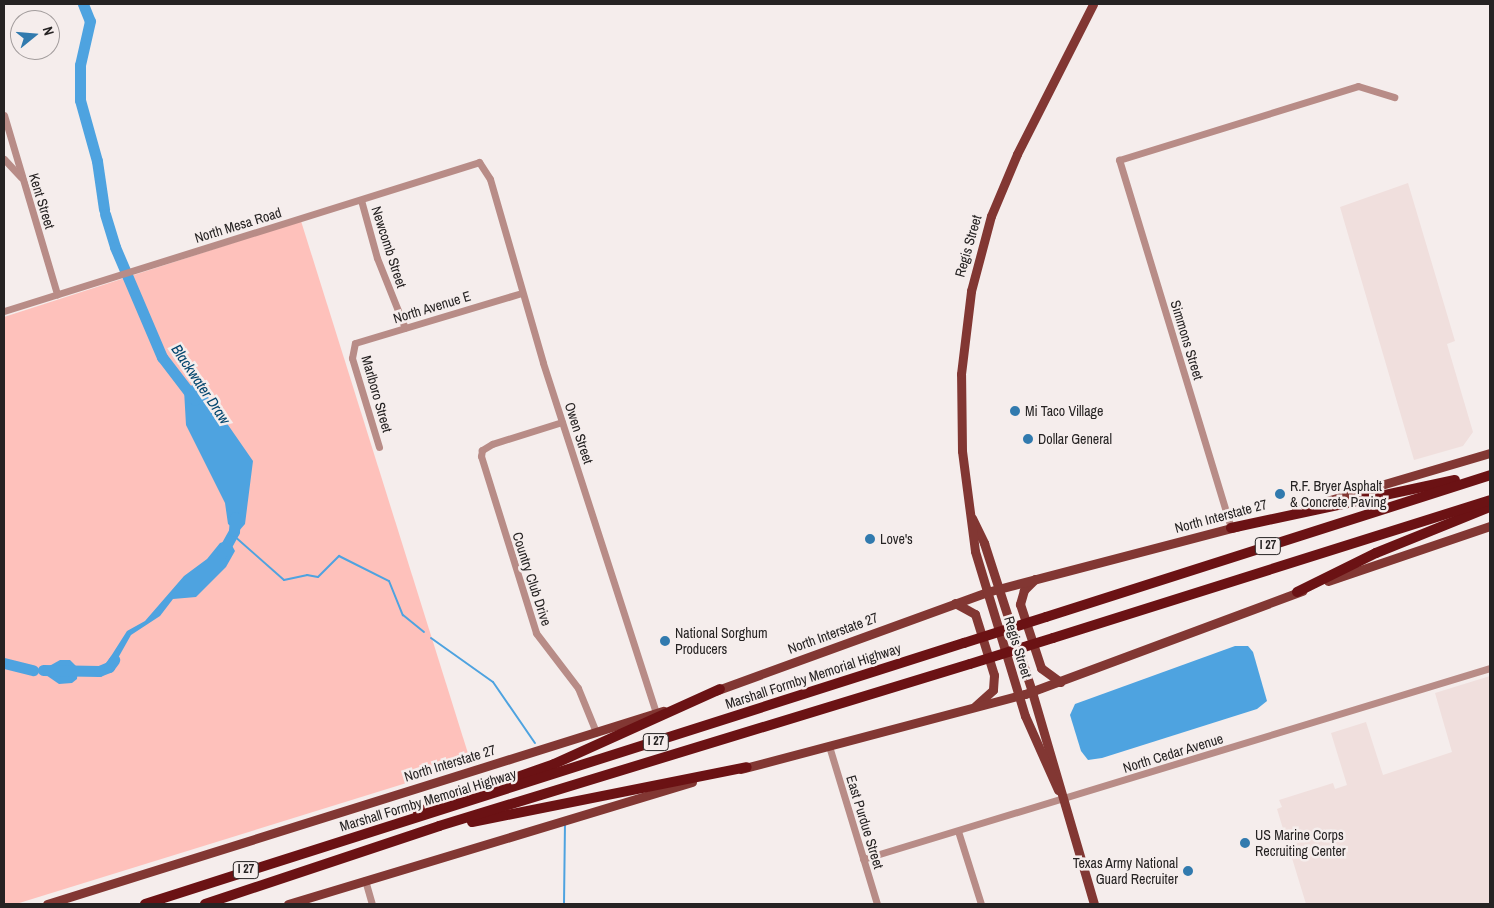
<!DOCTYPE html>
<style>
body{margin:0}
#map{position:relative;width:1494px;height:908px;overflow:hidden;background:#f5edec;font-family:"Archivo Narrow",sans-serif}
div>[style]{position:absolute}
[style*='--x']{left:calc(var(--x)*1px);top:calc(var(--y)*1px);width:calc(var(--w)*1px);rotate:calc(var(--a)*1deg)}
.built>*{inset:0;background:#f0dfdd}
.green>*{inset:0;background:#fec1bb}
.water>*{inset:0;background:#4ea3e0}
.stream>*{height:2px;margin:-1px;padding:0 1px;transform-origin:1px;border-radius:1px;background:#4ea3e0}
.river>*{height:11px;margin:-5.5px;padding:0 5.5px;transform-origin:5.5px;border-radius:5.5px;background:#4ea3e0}
.minor>*{height:7px;margin:-3.5px;padding:0 3.5px;transform-origin:3.5px;border-radius:3.5px;background:#b88c87}
.major>*{height:9px;margin:-4.5px;padding:0 4.5px;transform-origin:4.5px;border-radius:4.5px;background:#823733}
.highway>*{height:10px;margin:-5px;padding:0 5px;transform-origin:5px;border-radius:5px;background:#6b1214}
.highway-bridge>*{height:10px;margin:-5px;padding:0 5px;transform-origin:5px;border-radius:5px;background:#6b1214}
.dots>*{width:14px;height:14px;translate:-50% -50%;box-sizing:border-box;border:2px solid #f5edec;border-radius:50%}
span{translate:-50% -50%;white-space:nowrap;text-align:center;line-height:1.15;-webkit-text-stroke:5px #f5edec;paint-order:stroke}
.shield-label span{padding:1px 4px;background:#f5edec;border:1px solid;border-radius:4px;-webkit-text-stroke-width:0}
.shield-label{font-size:12px;color:#262323;font-weight:700}
.street-label{font-size:14px;color:#262323}
.poi-label{font-size:14px;color:#262323}
.left{translate:0 -50%;text-align:left}
.right{translate:-100% -50%;text-align:right}
.water-label{font-size:15px;color:#00456d;font-style:italic}
.frame{position:absolute;inset:0;border:5px solid #262323;pointer-events:none}
.north{position:absolute;left:10px;top:10px;width:50px;height:50px;box-sizing:border-box;background:#f5edec;border:1px solid #a29c9c;border-radius:50%;rotate:73deg;font-size:14px;font-weight:700;line-height:20px;text-align:center;color:#262323}
.north::after{content:'';display:block;margin:auto;width:18px;height:22px;background:#317aae;clip-path:polygon(50% 0,100% 100%,50% 72%,0 100%)}
</style>
<div id="map">
<div class="built">
<i style="clip-path:polygon(1408px 183px,1455px 341px,1447px 344px,1473px 432px,1463px 446px,1414px 460px,1340px 207px)"></i>
<i style="clip-path:polygon(1490px 676px,1490px 904px,1306px 904px,1277px 809px,1282px 807px,1279px 800px,1333px 783px,1335px 789px,1347px 785px,1331px 733px,1366px 722px,1383px 775px,1452px 752px,1435px 693px)"></i>
</div>
<div class="green">
<i style="clip-path:polygon(301px 221px,471px 763px,16px 904px,4px 904px,4px 317px)"></i>
</div>
<div class="water">
<i style="clip-path:polygon(194px 384px,208px 396px,253px 461px,245px 524px,238px 532px,228px 524px,225px 503px,186px 425px,184px 390px)"></i>
<i style="clip-path:polygon(229px 540px,235px 551px,226px 567px,196px 597px,173px 599px,160px 616px,131px 635px,113px 667px,104px 672px,106px 664px,127px 631px,145px 621px,184px 576px,207px 559px,220px 543px)"></i>
<i style="clip-path:polygon(1235px 646px,1248px 646px,1253px 652px,1267px 701px,1257px 709px,1102px 758px,1088px 760px,1081px 751px,1070px 715px,1075px 704px)"></i>
<i style="clip-path:polygon(60px 660px,70px 660px,78px 668px,77px 679px,72px 683px,59px 684px,43px 673px,44px 669px)"></i>
</div>
<div class="stream">
<i style="--x:233;--y:535;--w:68;--a:41.4"></i>
<i style="--x:284;--y:580;--w:24;--a:-12"></i>
<i style="--x:307;--y:575;--w:11;--a:10"></i>
<i style="--x:318;--y:577;--w:30;--a:-45"></i>
<i style="--x:339;--y:556;--w:56;--a:26.6"></i>
<i style="--x:389;--y:581;--w:37;--a:68"></i>
<i style="--x:403;--y:615;--w:27;--a:39"></i>
<i style="--x:431;--y:638;--w:76;--a:35.4"></i>
<i style="--x:493;--y:682;--w:74;--a:55.5"></i>
<i style="--x:564;--y:904;--w:80;--a:-89.3"></i>
</div>
<div class="river">
<i style="--x:83;--y:4;--w:18;--a:68"></i>
<i style="--x:90;--y:21;--w:45;--a:102.8"></i>
<i style="--x:80;--y:65;--w:35;--a:90"></i>
<i style="--x:80;--y:100;--w:63;--a:74.4"></i>
<i style="--x:97;--y:161;--w:49;--a:81.7"></i>
<i style="--x:105;--y:214;--w:34;--a:73"></i>
<i style="--x:115;--y:247;--w:120;--a:66.9"></i>
<i style="--x:162;--y:357;--w:54;--a:52.5"></i>
<i style="--x:222;--y:553;--w:25;--a:-61"></i>
<i style="--x:234;--y:531;--w:14;--a:-86"></i>
<i style="--x:4;--y:663;--w:30;--a:14"></i>
<i style="--x:43;--y:670;--w:56;--a:1"></i>
<i style="--x:99;--y:671;--w:11;--a:-22"></i>
<i style="--x:109;--y:667;--w:9;--a:-54"></i>
</div>
<div class="minor">
<i style="--x:4;--y:115;--w:187;--a:73.5"></i>
<i style="--x:4;--y:159;--w:25;--a:47"></i>
<i style="--x:361;--y:200;--w:60;--a:74.6"></i>
<i style="--x:377;--y:258;--w:75;--a:68.2"></i>
<i style="--x:4;--y:311;--w:498;--a:-17.4"></i>
<i style="--x:479;--y:162;--w:20;--a:57"></i>
<i style="--x:490;--y:179;--w:191;--a:73.9"></i>
<i style="--x:543;--y:363;--w:368;--a:72.1"></i>
<i style="--x:562;--y:422;--w:73;--a:162.6"></i>
<i style="--x:492;--y:444;--w:12;--a:149"></i>
<i style="--x:482;--y:450;--w:6;--a:99"></i>
<i style="--x:481;--y:456;--w:185;--a:72.7"></i>
<i style="--x:536;--y:633;--w:69;--a:52.6"></i>
<i style="--x:578;--y:688;--w:48;--a:67.8"></i>
<i style="--x:379;--y:447;--w:93;--a:-106.9"></i>
<i style="--x:352;--y:358;--w:15;--a:-79"></i>
<i style="--x:355;--y:343;--w:174;--a:-16.7"></i>
<i style="--x:1231;--y:528;--w:385;--a:-106.9"></i>
<i style="--x:1119;--y:160;--w:250;--a:-17.2"></i>
<i style="--x:1358;--y:86;--w:38;--a:17"></i>
<i style="--x:829;--y:746;--w:165;--a:73.1"></i>
<i style="--x:958;--y:831;--w:77;--a:72.5"></i>
<i style="--x:863;--y:859;--w:655;--a:-16.94"></i>
<i style="--x:365;--y:880;--w:25;--a:74"></i>
</div>
<div class="major">
<i style="--x:1296;--y:510;--w:202;--a:-16.4"></i>
<i style="--x:972;--y:518;--w:28;--a:64"></i>
<i style="--x:984;--y:543;--w:157;--a:72.1"></i>
<i style="--x:1032;--y:692;--w:221;--a:73.7"></i>
<i style="--x:1035;--y:579;--w:16;--a:135"></i>
<i style="--x:1024;--y:590;--w:15;--a:106"></i>
<i style="--x:1020;--y:604;--w:67;--a:71.8"></i>
<i style="--x:1041;--y:668;--w:24;--a:36"></i>
<i style="--x:1328;--y:581;--w:171;--a:-18.8"></i>
<i style="--x:955;--y:603;--w:23;--a:29"></i>
<i style="--x:975;--y:614;--w:64;--a:72.7"></i>
<i style="--x:994;--y:675;--w:15;--a:94"></i>
<i style="--x:993;--y:690;--w:24;--a:138"></i>
<i style="--x:715;--y:691;--w:289;--a:-20"></i>
<i style="--x:987;--y:592;--w:260;--a:-14.7"></i>
<i style="--x:741;--y:769;--w:294;--a:-14.8"></i>
<i style="--x:1025;--y:694;--w:296;--a:-20.4"></i>
<i style="--x:1058;--y:790;--w:81;--a:-114"></i>
<i style="--x:1025;--y:716;--w:172;--a:-106.9"></i>
<i style="--x:975;--y:551;--w:101;--a:-97.4"></i>
<i style="--x:962;--y:451;--w:77;--a:-90.7"></i>
<i style="--x:961;--y:374;--w:84;--a:-83.1"></i>
<i style="--x:971;--y:291;--w:78;--a:-75.1"></i>
<i style="--x:991;--y:216;--w:67;--a:-67.2"></i>
<i style="--x:1017;--y:154;--w:168;--a:-63.1"></i>
<i style="--x:47;--y:904;--w:646;--a:-17.4"></i>
<i style="--x:288;--y:904;--w:422;--a:-16.8"></i>
</div>
<div class="highway">
<i style="--x:1231;--y:528;--w:229;--a:-12.1"></i>
<i style="--x:1297;--y:592;--w:88;--a:-26.3"></i>
<i style="--x:1376;--y:553;--w:123;--a:-22"></i>
<i style="--x:1046;--y:617;--w:466;--a:-17.7"></i>
<i style="--x:1053;--y:638;--w:458;--a:-17.5"></i>
<i style="--x:418;--y:812;--w:144;--a:-19.4"></i>
<i style="--x:554;--y:764;--w:182;--a:-24.3"></i>
<i style="--x:472;--y:822;--w:280;--a:-11.3"></i>
<i style="--x:145;--y:904;--w:860;--a:-17.68"></i>
<i style="--x:205;--y:904;--w:247;--a:-18.4"></i>
<i style="--x:439;--y:826;--w:555;--a:-16.97"></i>
</div>
<div class="highway-bridge">
<i style="--x:964;--y:643;--w:86;--a:-17.6"></i>
<i style="--x:970;--y:664;--w:87;--a:-17.4"></i>
</div>
<div class="dots">
<i style="left:1015px;top:411px;background:#317aae"></i>
<i style="left:1028px;top:439px;background:#317aae"></i>
<i style="left:1280px;top:494px;background:#317aae"></i>
<i style="left:870px;top:539px;background:#317aae"></i>
<i style="left:665px;top:641px;background:#317aae"></i>
<i style="left:1245px;top:843px;background:#317aae"></i>
<i style="left:1188px;top:871px;background:#317aae"></i>
</div>
<div class="shield-label">
<span style="left:1268px;top:546px">I 27</span>
<span style="left:656px;top:742px">I 27</span>
<span style="left:246px;top:870px">I 27</span>
</div>
<div class="street-label">
<span style="left:42px;top:201px;rotate:73deg">Kent Street</span>
<span style="left:238px;top:225px;rotate:-17deg">North Mesa Road</span>
<span style="left:968px;top:246px;rotate:-74deg">Regis Street</span>
<span style="left:389px;top:247px;rotate:72deg">Newcomb Street</span>
<span style="left:432px;top:307px;rotate:-17deg">North Avenue E</span>
<span style="left:1187px;top:340px;rotate:73deg">Simmons Street</span>
<span style="left:377px;top:394px;rotate:74deg">Marlboro Street</span>
<span style="left:579px;top:433px;rotate:72deg">Owen Street</span>
<span style="left:1221px;top:516px;rotate:-15deg">North Interstate 27</span>
<span style="left:532px;top:579px;rotate:72deg">Country Club Drive</span>
<span style="left:833px;top:633px;rotate:-20deg">North Interstate 27</span>
<span style="left:1018px;top:647px;rotate:73deg">Regis Street</span>
<span style="left:813px;top:676px;rotate:-18deg">Marshall Formby Memorial Highway</span>
<span style="left:1173px;top:753px;rotate:-17deg">North Cedar Avenue</span>
<span style="left:450px;top:763px;rotate:-17deg">North Interstate 27</span>
<span style="left:428px;top:800px;rotate:-17deg">Marshall Formby Memorial Highway</span>
<span style="left:865px;top:822px;rotate:73deg">East Purdue Street</span>
</div>
<div class="poi-label">
<span class="left" style="left:1025px;top:411px">Mi Taco Village</span>
<span class="left" style="left:1038px;top:439px">Dollar General</span>
<span class="left" style="left:1290px;top:494px">R.F. Bryer Asphalt<br>&amp; Concrete Paving</span>
<span class="left" style="left:880px;top:539px">Love's</span>
<span class="left" style="left:675px;top:641px">National Sorghum<br>Producers</span>
<span class="left" style="left:1255px;top:843px">US Marine Corps<br>Recruiting Center</span>
<span class="right" style="left:1178px;top:871px">Texas Army National<br>Guard Recruiter</span>
</div>
<div class="water-label">
<span style="left:201px;top:384px;rotate:56deg">Blackwater Draw</span>
</div>
<div class="frame"></div>
<div class="north">N</div>
</div>
